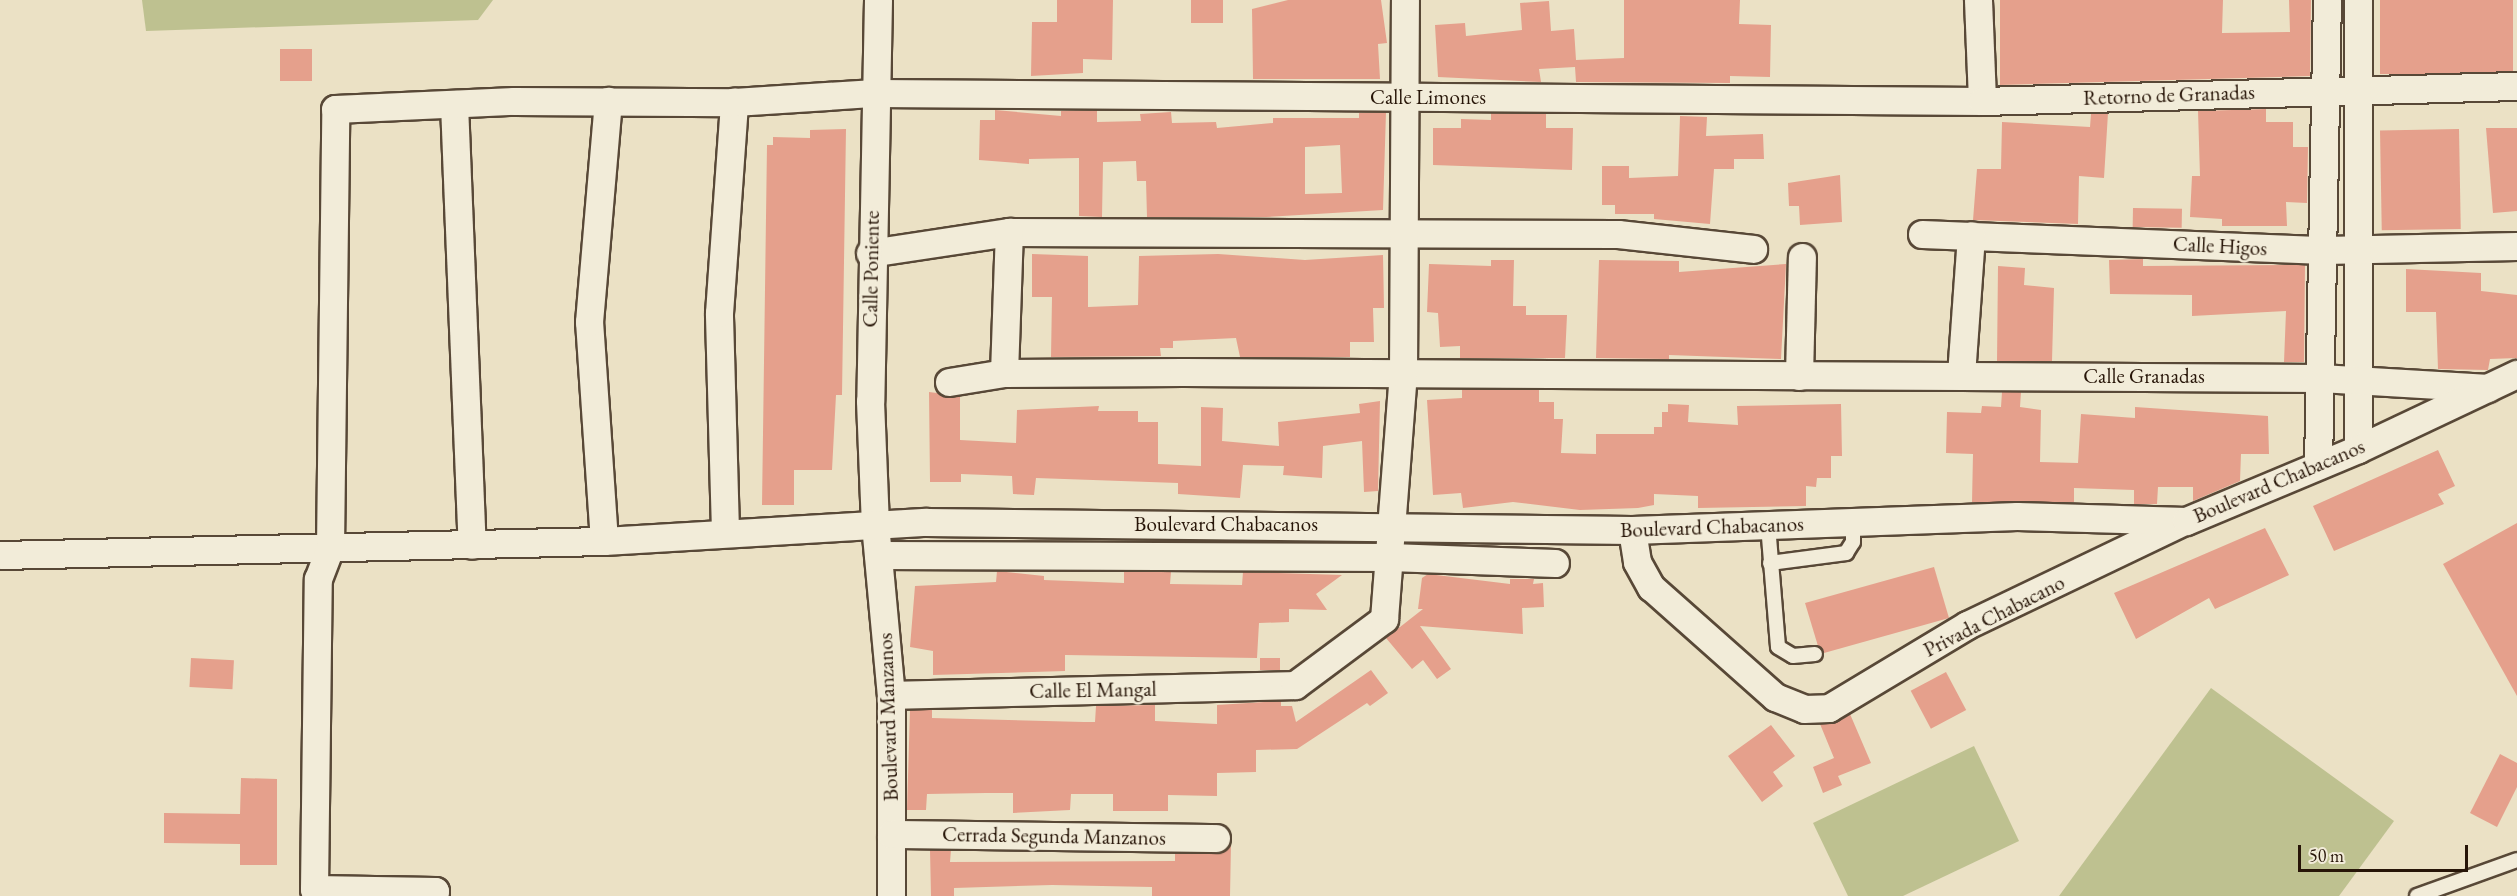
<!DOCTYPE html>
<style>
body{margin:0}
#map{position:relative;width:2517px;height:896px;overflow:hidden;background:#ebe1c5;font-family:"EB Garamond",serif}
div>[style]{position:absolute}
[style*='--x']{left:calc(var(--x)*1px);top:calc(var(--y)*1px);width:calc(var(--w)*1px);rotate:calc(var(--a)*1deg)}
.green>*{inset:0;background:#bec190}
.building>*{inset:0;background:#e5a08c;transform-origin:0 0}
.roads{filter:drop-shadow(2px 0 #584837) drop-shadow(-2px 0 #584837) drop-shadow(0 2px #584837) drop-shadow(0 -2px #584837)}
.lane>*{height:14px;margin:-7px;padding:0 7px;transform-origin:7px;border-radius:7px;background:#f2ecd9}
.street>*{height:27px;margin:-13.5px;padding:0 13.5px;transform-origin:13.5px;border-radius:13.5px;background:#f2ecd9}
span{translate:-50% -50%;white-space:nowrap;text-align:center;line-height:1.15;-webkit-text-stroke:5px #f2ecd9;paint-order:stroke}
.street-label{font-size:21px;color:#271508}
.scale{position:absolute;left:2298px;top:845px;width:170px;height:27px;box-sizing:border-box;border:3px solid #271508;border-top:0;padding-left:8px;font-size:18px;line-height:21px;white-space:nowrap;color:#271508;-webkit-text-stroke:4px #f2ecd9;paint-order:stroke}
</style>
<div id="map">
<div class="green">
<i style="clip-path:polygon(142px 0,493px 0,478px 20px,146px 31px)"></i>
<i style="clip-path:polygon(2211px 688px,2394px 821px,2339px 896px,2059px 896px)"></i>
<i style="clip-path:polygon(1974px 746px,2019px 841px,1903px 896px,1848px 896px,1813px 823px)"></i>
</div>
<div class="building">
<i style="clip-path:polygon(1057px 0,1113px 0,1112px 60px,1083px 59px,1083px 73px,1031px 76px,1032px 22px,1057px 22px)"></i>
<i style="left:1191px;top:0;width:32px;height:23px"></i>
<i style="clip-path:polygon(1288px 0,1381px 0,1387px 43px,1378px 44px,1380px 79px,1253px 79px,1252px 9px)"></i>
<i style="clip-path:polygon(1624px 0,1740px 0,1739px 24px,1771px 25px,1770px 77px,1730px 76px,1730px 83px,1576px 82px,1575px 67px,1539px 69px,1541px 82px,1438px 77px,1435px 25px,1465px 23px,1466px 36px,1522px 30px,1520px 3px,1549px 1px,1551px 31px,1574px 29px,1576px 60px,1624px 58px)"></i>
<i style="clip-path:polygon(2000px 0,2223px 0,2222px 33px,2290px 32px,2289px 0,2311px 0,2310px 76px,2000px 85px)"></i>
<i style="left:2380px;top:0;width:133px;height:74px"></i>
<i style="left:280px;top:49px;width:32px;height:32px"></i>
<i style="clip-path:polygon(2266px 109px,2266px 122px,2293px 122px,2293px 147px,2308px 147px,2307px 203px,2286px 202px,2287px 226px,2222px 226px,2222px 219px,2190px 217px,2192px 176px,2200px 176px,2198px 111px)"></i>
<i style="clip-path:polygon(evenodd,995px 110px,1061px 116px,1061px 111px,1097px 110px,1097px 122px,1141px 121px,1140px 114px,1171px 112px,1172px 123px,1216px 122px,1217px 128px,1273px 123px,1273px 118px,1359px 118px,1359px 113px,1386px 112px,1383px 210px,1266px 217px,1147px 217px,1146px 181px,1137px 181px,1136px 161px,1103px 162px,1102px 217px,1079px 216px,1079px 158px,1029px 159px,1029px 164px,979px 160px,980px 120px,995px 120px,995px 110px,1340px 145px,1342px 193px,1305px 194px,1305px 147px,1340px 145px)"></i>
<i style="clip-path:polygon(1491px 113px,1546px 114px,1546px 128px,1573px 128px,1572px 170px,1433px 165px,1433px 128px,1461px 128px,1461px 119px,1491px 120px)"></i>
<i style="clip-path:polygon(2108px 113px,2104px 178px,2079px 176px,2078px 224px,1973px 220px,1977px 169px,2001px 169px,2002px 122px,2090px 127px,2091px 114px)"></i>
<i style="clip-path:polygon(1680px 116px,1707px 117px,1706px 136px,1763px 134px,1764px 159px,1734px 159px,1734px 169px,1714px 169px,1710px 224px,1654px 219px,1654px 214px,1615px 214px,1615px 205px,1602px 205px,1602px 166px,1629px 166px,1629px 178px,1678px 176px)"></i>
<i style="clip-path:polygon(2486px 128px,2517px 128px,2517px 211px,2493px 213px)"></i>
<i style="clip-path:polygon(846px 129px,842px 395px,836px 395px,832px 470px,794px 470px,794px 505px,762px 505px,767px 145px,773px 145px,773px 137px,810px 138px,810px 130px)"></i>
<i style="left:2459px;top:129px;width:100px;height:79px;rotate:89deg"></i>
<i style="clip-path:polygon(1840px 175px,1842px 222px,1800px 225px,1799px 206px,1789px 206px,1788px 183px)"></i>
<i style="left:2133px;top:208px;width:49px;height:19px;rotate:1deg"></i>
<i style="clip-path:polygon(1032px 254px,1088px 256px,1088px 307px,1138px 305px,1139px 256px,1218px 254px,1305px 260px,1383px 255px,1384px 308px,1373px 308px,1374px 342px,1350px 342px,1350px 357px,1240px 357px,1236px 338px,1173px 341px,1173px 348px,1160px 348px,1161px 356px,1051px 357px,1052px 297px,1032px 297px)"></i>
<i style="clip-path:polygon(2143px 259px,2143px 266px,2305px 265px,2304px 362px,2284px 362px,2286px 311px,2192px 316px,2192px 295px,2110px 294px,2109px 260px)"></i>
<i style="clip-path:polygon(1491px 260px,1514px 260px,1513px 306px,1526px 306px,1526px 315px,1567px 315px,1565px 358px,1460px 358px,1460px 346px,1440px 347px,1438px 313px,1427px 312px,1429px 264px,1491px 266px)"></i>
<i style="clip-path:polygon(1599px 260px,1679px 261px,1679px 272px,1786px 264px,1781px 359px,1669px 355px,1669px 359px,1596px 358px)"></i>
<i style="clip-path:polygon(1998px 266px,2025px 268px,2024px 285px,2054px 288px,2052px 361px,1997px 361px)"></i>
<i style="clip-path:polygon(2406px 269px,2481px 273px,2481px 291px,2517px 295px,2517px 358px,2490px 359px,2488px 370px,2438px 369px,2436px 312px,2406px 312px)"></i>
<i style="clip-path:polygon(1462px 389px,1539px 390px,1539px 402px,1554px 402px,1554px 419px,1563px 419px,1561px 453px,1596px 454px,1596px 434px,1654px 434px,1654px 427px,1662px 427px,1662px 412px,1668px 412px,1668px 404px,1689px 405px,1688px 422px,1738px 425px,1737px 406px,1841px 404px,1842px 456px,1831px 456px,1831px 478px,1817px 478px,1816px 487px,1806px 486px,1806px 506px,1698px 508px,1698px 496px,1654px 494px,1654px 505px,1638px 508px,1580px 510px,1513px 502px,1463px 508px,1461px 493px,1433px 495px,1427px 400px,1462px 398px)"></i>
<i style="clip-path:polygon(929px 392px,960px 396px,960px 440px,1016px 443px,1017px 410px,1099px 406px,1098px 411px,1138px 411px,1138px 422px,1158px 422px,1158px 464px,1201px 466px,1201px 407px,1223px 408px,1222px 441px,1279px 446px,1278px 422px,1360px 413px,1359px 404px,1380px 401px,1378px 491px,1364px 492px,1362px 441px,1323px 446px,1322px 478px,1283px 475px,1284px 466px,1243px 465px,1240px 498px,1178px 494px,1178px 483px,1036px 478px,1034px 495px,1013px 494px,1012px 476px,961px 474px,961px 482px,930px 482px)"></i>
<i style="clip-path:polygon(2002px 392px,2021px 392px,2020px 407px,2041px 410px,2040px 462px,2078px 463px,2081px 414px,2135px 418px,2135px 407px,2268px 416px,2269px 454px,2241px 454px,2240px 481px,2193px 501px,2193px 487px,2158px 487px,2157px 504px,2134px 504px,2134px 490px,2074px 488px,2074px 502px,1972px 502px,1973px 454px,1946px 453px,1947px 412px,1981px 413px,1982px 406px,2001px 407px)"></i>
<i style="clip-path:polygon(2438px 450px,2455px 486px,2438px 494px,2444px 504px,2334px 551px,2313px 506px)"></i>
<i style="clip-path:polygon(2517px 523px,2517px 696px,2443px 564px)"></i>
<i style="clip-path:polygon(2265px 528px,2289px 575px,2215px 609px,2209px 598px,2136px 639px,2114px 593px)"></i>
<i style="clip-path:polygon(1934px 567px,1949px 618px,1824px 653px,1818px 646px,1805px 603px)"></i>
<i style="clip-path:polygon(997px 571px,1044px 576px,1044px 580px,1124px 583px,1124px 572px,1171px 572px,1170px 584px,1242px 585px,1243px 572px,1342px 575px,1316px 594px,1327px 610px,1289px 609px,1289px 622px,1259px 623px,1257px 658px,1065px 655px,1065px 671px,933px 675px,933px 651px,910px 647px,915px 586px,996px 582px)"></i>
<i style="clip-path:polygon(1428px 574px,1510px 584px,1510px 579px,1534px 579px,1533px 584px,1543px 583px,1544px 607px,1522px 608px,1523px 634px,1420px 626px,1451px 669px,1437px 679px,1423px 660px,1412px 669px,1386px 638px,1423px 609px,1418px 609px,1422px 578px)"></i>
<i style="left:191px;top:658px;width:43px;height:29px;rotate:3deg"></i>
<i style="left:1260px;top:658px;width:20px;height:12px"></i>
<i style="clip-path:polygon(1371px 670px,1388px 693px,1370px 706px,1367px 703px,1297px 749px,1256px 750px,1256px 772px,1217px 773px,1217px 796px,1168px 795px,1168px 811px,1113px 811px,1113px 794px,1071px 794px,1070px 810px,1013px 813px,1013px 793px,986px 793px,927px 794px,926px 810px,907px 810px,910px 710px,932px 710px,932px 718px,1084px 722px,1095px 722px,1096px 706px,1155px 705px,1155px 721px,1217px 724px,1217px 705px,1281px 701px,1281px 706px,1292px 706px,1296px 722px)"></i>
<i style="left:1946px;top:672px;width:43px;height:40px;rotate:62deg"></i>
<i style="clip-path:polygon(1850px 714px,1871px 763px,1838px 776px,1842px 785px,1823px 793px,1813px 767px,1834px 758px,1820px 724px)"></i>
<i style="clip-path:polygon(1771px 725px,1795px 756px,1773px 772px,1783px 786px,1762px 802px,1728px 756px)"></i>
<i style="clip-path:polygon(2500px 754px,2517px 763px,2517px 787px,2497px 827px,2470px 813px)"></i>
<i style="clip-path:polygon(241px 778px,277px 779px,277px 865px,240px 865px,240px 844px,164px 843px,164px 813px,240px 814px)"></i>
<i style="clip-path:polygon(1231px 844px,1230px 896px,1152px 896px,1152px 887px,1052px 885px,954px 888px,954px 896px,931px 896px,930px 850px,951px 850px,950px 862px,1175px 861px,1175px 853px,1216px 854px)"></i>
</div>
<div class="roads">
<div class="lane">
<i style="--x:1768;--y:525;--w:122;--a:85.3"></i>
<i style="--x:1778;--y:647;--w:17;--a:31"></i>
<i style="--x:1793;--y:656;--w:22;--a:-5"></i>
<i style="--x:1770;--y:563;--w:77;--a:-7.5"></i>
<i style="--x:1846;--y:553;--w:13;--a:-58"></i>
<i style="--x:1853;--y:542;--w:20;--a:-90"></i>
<i style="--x:2417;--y:896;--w:106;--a:-19.8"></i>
</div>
<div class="street">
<i style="--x:878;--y:0;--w:401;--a:91.1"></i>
<i style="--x:870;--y:401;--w:123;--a:87.7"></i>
<i style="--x:875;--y:524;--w:172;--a:84.7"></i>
<i style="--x:891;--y:695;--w:201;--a:90"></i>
<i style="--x:1978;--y:0;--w:101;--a:87.7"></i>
<i style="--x:2358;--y:0;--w:449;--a:90"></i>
<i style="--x:454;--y:104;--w:441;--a:87.7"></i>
<i style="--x:1922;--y:234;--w:402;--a:2.3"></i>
<i style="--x:2324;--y:250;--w:193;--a:-1.2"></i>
<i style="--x:870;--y:253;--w:141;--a:-8.6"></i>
<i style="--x:1009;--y:232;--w:609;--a:0.19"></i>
<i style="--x:1618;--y:234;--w:136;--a:6.3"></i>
<i style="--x:1004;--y:373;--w:141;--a:-88"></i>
<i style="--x:1961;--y:375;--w:140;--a:-85.9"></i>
<i style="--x:1799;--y:376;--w:119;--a:-88.6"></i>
<i style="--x:949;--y:382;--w:56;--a:-9.3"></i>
<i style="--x:1004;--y:373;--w:179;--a:-0.3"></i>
<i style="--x:1183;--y:372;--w:1138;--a:0.3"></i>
<i style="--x:2321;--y:378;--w:167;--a:3.4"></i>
<i style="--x:2318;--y:465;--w:465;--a:-88.9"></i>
<i style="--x:1632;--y:530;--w:32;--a:81"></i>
<i style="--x:1637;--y:562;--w:29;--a:61"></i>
<i style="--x:1651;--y:587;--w:166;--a:41.6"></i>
<i style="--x:1775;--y:697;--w:31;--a:22"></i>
<i style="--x:1804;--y:709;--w:25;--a:-2"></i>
<i style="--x:1829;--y:708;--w:161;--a:-31"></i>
<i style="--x:1967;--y:625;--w:238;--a:-25.6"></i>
<i style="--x:725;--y:531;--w:218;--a:-91.6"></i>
<i style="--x:719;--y:313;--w:212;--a:-85.9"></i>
<i style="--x:604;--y:541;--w:220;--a:-93.9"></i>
<i style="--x:589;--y:322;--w:222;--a:-85.1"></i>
<i style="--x:0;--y:555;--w:604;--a:-1.33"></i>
<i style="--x:604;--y:541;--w:323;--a:-3.4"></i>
<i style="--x:926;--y:522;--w:706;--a:0.65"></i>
<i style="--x:1632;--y:530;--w:385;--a:-2.1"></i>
<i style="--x:2017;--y:516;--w:169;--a:1.7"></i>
<i style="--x:2186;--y:521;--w:186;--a:-22.7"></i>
<i style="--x:2358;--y:449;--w:176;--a:-25.3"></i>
<i style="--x:878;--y:555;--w:512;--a:0.22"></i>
<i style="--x:1390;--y:557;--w:165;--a:2.1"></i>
<i style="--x:891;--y:695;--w:404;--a:-1.4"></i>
<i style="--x:1295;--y:685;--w:111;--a:-36.6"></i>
<i style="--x:1384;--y:619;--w:246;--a:-85.6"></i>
<i style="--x:1403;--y:374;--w:374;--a:-89.7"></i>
<i style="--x:891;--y:834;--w:325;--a:0.7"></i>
<i style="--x:434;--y:896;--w:5;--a:-79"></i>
<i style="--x:435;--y:891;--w:121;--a:-179.1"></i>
<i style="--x:314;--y:889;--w:310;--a:-89.3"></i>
<i style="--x:318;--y:579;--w:33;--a:-69"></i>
<i style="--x:330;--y:548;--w:439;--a:-89.3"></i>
<i style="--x:335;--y:109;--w:179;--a:-2.6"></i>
<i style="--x:514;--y:101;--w:220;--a:0.3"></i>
<i style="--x:734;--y:102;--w:141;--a:-3.7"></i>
<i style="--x:875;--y:93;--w:1107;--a:0.41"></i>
<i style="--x:1982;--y:101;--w:535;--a:-1.61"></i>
</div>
</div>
<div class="street-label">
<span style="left:2169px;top:95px;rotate:-2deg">Retorno de Granadas</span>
<span style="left:1428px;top:97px">Calle Limones</span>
<span style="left:2220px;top:246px;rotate:3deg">Calle Higos</span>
<span style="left:871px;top:269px;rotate:-89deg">Calle Poniente</span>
<span style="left:2144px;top:376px">Calle Granadas</span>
<span style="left:2279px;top:481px;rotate:-23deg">Boulevard Chabacanos</span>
<span style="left:1226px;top:524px">Boulevard Chabacanos</span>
<span style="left:1712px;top:527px;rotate:-2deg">Boulevard Chabacanos</span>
<span style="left:1994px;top:616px;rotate:-27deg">Privada Chabacano</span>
<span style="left:1093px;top:690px;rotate:-1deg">Calle El Mangal</span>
<span style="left:888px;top:717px;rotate:-92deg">Boulevard Manzanos</span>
<span style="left:1054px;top:836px;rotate:1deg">Cerrada Segunda Manzanos</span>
</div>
<div class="scale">50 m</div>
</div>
